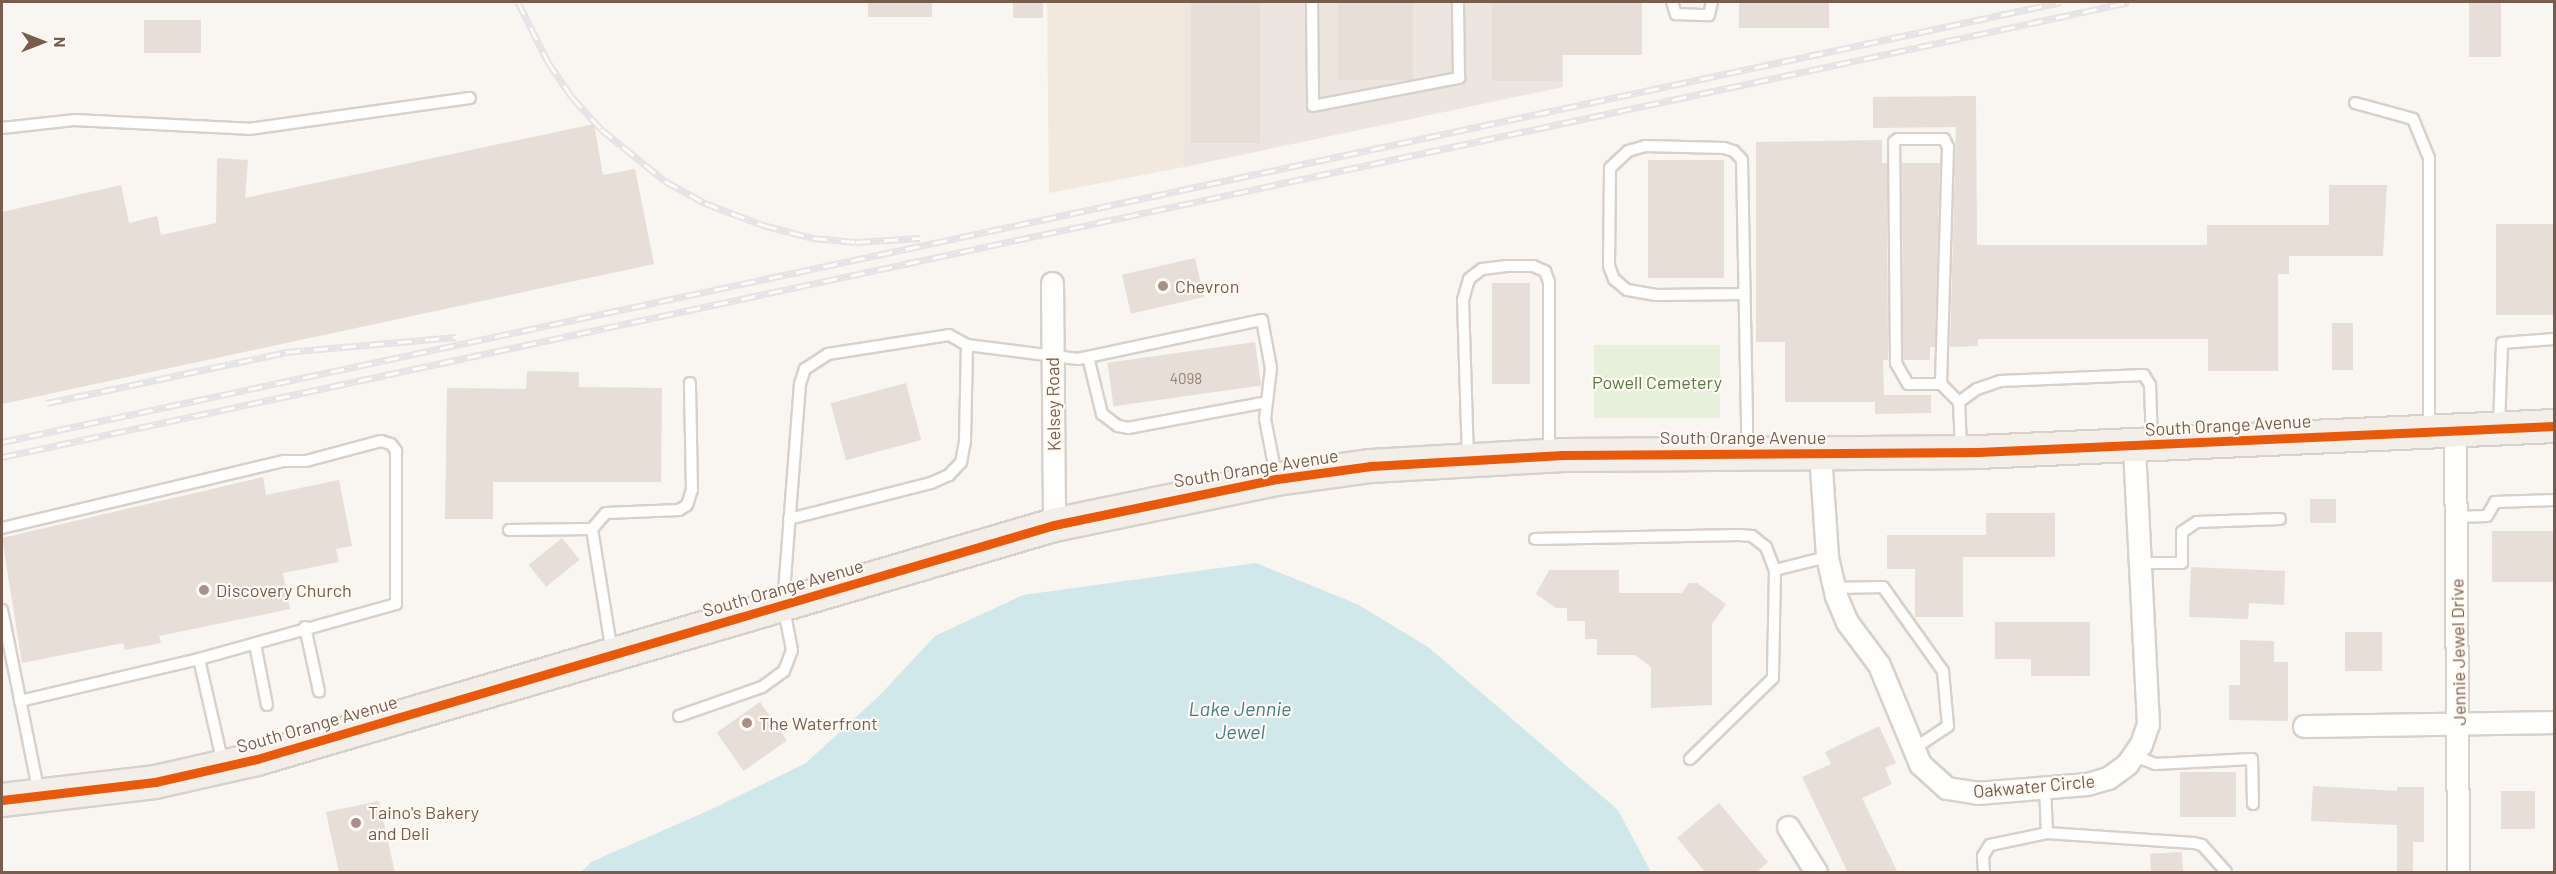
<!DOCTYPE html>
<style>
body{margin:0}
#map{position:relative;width:2556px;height:874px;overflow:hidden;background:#f9f5f0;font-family:Barlow,sans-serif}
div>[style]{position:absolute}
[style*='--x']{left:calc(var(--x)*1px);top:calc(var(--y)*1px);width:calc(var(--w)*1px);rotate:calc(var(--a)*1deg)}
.residential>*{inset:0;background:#f2e8de}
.industrial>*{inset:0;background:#ede5e0}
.green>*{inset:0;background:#e7f0db;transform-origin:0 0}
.water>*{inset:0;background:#d0e8ea}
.building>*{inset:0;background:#e6ded7;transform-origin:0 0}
.roads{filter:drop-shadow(2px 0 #d7d1cb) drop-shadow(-2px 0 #d7d1cb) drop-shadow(0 2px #d7d1cb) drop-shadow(0 -2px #d7d1cb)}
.service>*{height:10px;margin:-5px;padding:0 5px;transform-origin:5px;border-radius:5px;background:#fefefd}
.minor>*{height:21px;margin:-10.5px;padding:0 10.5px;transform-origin:10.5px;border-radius:10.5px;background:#fefefd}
.primary>*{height:32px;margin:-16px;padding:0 16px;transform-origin:16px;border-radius:16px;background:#f3eee8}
.rail>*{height:7px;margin-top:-3.5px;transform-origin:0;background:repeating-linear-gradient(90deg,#fffaf3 0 14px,#e6e3e7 0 28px);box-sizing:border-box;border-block:2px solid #e6e3e7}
.cycleway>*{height:9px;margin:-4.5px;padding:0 4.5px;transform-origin:4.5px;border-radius:4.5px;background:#e8590c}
.dots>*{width:16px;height:16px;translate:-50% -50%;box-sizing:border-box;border:3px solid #fffaf3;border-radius:50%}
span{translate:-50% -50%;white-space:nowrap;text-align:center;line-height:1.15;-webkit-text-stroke:4.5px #fffaf3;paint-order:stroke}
.number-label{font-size:15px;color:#977e72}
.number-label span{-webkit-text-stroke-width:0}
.poi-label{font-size:18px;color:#7a5c4d}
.left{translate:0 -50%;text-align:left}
.park-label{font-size:18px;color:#537a41}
.street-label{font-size:18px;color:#7a5c4d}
.water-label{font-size:20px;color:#437c86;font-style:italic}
.frame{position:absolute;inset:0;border:3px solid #7a5c4d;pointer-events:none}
.north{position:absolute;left:12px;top:12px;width:60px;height:60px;-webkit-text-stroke:4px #fffaf3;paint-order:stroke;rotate:90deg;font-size:16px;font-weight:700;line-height:24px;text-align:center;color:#7a5c4d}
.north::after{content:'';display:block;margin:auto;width:21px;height:27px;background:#7a5c4d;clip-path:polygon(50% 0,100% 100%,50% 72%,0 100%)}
</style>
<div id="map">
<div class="residential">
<i style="clip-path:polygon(1047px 2px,1183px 2px,1184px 167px,1049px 193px)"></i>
</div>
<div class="industrial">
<i style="clip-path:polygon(1183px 2px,1562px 2px,1563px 87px,1184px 167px)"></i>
</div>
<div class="green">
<i style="left:1594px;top:345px;width:126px;height:73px"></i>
</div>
<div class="water">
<i style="clip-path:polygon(1256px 563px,1357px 604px,1428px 647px,1618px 810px,1651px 872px,581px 872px,591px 862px,712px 809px,806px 763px,880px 695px,935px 636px,1023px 595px)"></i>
</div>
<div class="building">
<i style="left:868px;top:2px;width:64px;height:15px"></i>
<i style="left:1013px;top:2px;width:30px;height:16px"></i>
<i style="left:1191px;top:2px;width:69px;height:141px"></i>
<i style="left:1338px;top:2px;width:75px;height:78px"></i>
<i style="clip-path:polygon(1492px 2px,1642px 2px,1642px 55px,1562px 55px,1562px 81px,1492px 81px)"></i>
<i style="left:1739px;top:2px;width:90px;height:26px"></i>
<i style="left:2469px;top:2px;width:32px;height:55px"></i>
<i style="left:144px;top:20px;width:57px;height:33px"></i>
<i style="clip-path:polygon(1976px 96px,1977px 245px,2207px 245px,2207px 225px,2329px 225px,2329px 185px,2387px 185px,2383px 256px,2289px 256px,2289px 274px,2278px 274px,2278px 371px,2208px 371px,2208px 339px,1978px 339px,1978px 346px,1950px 347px,1956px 127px,1873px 128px,1873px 97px)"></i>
<i style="clip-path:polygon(594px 124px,603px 175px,635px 169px,654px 264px,2px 404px,2px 212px,121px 185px,129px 223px,157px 216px,161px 235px,216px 223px,217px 158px,248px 160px,245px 198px)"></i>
<i style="clip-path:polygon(1882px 140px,1882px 163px,1887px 163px,1888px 360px,1883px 360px,1884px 395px,1931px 395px,1931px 413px,1875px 414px,1875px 402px,1785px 402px,1785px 342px,1756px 342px,1756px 142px)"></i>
<i style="left:1724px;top:160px;width:118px;height:76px;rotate:90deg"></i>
<i style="clip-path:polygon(1902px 163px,1940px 163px,1935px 347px,1930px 347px,1930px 360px,1903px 360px)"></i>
<i style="left:2554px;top:224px;width:91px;height:58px;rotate:90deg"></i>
<i style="left:1195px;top:258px;width:40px;height:75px;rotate:77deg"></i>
<i style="left:1492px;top:283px;width:38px;height:101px"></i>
<i style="left:2332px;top:323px;width:21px;height:47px"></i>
<i style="left:1255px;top:342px;width:44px;height:149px;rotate:82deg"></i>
<i style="clip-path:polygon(527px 371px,579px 372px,579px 387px,662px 388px,661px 482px,493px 482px,493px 519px,445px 519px,447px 388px,526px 389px)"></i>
<i style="left:906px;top:383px;width:59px;height:78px;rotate:75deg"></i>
<i style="clip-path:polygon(263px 477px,266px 495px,339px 480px,352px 546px,336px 549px,339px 562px,283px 573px,290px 609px,159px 636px,161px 643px,125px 650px,123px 643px,22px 663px,2px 538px)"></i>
<i style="left:2310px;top:499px;width:26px;height:24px"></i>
<i style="clip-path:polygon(1986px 513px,2055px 513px,2055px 557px,1963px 557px,1963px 617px,1915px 617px,1915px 569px,1887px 569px,1887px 535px,1986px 535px)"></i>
<i style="left:2492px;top:531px;width:62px;height:51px"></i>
<i style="left:562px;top:538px;width:28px;height:43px;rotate:51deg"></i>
<i style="clip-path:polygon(2191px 567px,2285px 571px,2284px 605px,2249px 603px,2248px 619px,2189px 617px)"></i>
<i style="clip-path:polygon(1549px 570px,1619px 570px,1619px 593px,1682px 593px,1689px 583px,1697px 583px,1726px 604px,1712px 624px,1712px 705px,1651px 708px,1651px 667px,1635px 655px,1597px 655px,1597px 639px,1585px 639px,1585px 621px,1567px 621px,1567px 608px,1556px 608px,1536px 594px)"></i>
<i style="clip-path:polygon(1995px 622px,2090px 622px,2090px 676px,2031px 676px,2031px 659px,1995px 659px)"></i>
<i style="left:2345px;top:632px;width:37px;height:39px"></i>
<i style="clip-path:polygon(2240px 640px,2274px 641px,2274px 662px,2288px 662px,2288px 721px,2229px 720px,2229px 685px,2240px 685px)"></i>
<i style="left:760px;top:702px;width:47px;height:53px;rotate:55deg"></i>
<i style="clip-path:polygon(1879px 726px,1896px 763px,1885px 768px,1892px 784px,1862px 798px,1898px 873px,1848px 873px,1802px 777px,1831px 764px,1825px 752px)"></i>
<i style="left:2180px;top:772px;width:56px;height:45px"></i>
<i style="clip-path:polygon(2313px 786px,2397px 791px,2397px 787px,2424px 787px,2424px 842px,2413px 842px,2413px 873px,2397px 873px,2397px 825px,2311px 821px)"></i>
<i style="left:2501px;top:791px;width:34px;height:38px"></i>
<i style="clip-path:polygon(379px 801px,395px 873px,339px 873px,326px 812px)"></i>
<i style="clip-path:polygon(1719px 803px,1768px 862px,1756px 873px,1706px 873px,1677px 838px)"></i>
<i style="left:2182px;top:852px;width:21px;height:32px;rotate:87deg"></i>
</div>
<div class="roads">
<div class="service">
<i style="--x:1312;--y:2;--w:104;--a:89.4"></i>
<i style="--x:1313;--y:106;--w:149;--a:-10.9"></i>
<i style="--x:1459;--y:78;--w:76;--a:-90.8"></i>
<i style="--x:1672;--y:2;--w:13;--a:72"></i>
<i style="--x:1676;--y:14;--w:33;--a:2"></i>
<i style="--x:1709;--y:15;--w:13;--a:-77"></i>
<i style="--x:2355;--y:103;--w:60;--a:15.4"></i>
<i style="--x:2413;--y:119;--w:42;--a:67.7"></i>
<i style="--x:2429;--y:158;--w:271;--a:90"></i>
<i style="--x:2;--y:128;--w:72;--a:-6.3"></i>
<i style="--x:74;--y:120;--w:175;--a:2.9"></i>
<i style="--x:249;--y:129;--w:223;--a:-8"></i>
<i style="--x:1744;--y:294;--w:88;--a:179.3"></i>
<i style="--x:1656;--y:295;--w:29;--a:-170"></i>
<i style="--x:1627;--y:290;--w:17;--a:-140"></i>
<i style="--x:1614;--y:279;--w:14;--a:-111"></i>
<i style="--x:1609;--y:266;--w:98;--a:-89.4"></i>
<i style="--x:1610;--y:168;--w:25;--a:-43"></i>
<i style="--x:1628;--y:151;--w:18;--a:-16"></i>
<i style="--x:1645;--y:146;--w:79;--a:1.5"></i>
<i style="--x:1724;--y:148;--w:10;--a:17"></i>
<i style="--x:1734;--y:151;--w:12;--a:48"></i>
<i style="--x:1742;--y:160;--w:260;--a:88.9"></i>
<i style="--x:1747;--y:420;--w:30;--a:90"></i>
<i style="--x:1088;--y:357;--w:59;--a:76.2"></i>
<i style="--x:1102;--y:414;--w:20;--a:37"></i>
<i style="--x:1118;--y:426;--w:10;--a:11"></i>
<i style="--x:1128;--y:428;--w:141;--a:-10.6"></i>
<i style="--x:1941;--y:384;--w:33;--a:180"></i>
<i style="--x:1908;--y:384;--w:24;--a:-120"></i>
<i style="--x:1896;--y:363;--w:221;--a:-90.5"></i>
<i style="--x:1894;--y:142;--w:5;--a:-37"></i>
<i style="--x:1898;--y:139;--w:46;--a:0"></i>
<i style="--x:1944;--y:139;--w:9;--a:63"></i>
<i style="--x:1948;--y:147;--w:237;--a:91.7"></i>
<i style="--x:1941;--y:384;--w:25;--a:45"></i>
<i style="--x:1959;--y:402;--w:46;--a:87.5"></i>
<i style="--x:1959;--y:402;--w:22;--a:-36"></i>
<i style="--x:1977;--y:389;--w:24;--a:-19"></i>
<i style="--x:2000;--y:381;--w:144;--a:-2.4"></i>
<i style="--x:2144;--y:375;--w:12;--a:59"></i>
<i style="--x:2150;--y:385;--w:57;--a:88"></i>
<i style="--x:2499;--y:426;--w:83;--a:-87.9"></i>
<i style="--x:2502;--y:343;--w:52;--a:-4.4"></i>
<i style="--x:1468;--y:459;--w:159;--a:-91.8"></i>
<i style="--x:1463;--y:300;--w:22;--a:-74"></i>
<i style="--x:1469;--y:279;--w:16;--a:-38"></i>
<i style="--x:1482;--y:269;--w:25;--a:-7"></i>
<i style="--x:1507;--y:266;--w:26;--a:0"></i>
<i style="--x:1533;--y:266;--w:13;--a:23"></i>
<i style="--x:1545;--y:271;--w:12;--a:70"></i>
<i style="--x:1549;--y:282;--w:170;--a:90"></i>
<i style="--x:2456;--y:517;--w:31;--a:-2"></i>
<i style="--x:2487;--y:516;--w:16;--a:-60"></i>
<i style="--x:2495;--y:502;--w:59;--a:-1.9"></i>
<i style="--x:789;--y:519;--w:146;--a:-14.2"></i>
<i style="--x:931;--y:483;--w:20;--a:-24"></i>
<i style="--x:949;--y:475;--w:18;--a:-47"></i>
<i style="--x:961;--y:462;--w:21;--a:-79"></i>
<i style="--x:965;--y:441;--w:96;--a:-88.8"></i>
<i style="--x:2;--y:528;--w:290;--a:-13.4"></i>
<i style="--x:284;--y:461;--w:22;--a:0"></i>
<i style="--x:306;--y:461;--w:78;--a:-14.9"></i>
<i style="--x:381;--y:441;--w:10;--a:17"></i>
<i style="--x:391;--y:444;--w:9;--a:54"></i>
<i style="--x:396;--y:451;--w:153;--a:90"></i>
<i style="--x:396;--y:604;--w:205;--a:164.4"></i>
<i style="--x:199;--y:659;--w:108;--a:77.1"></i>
<i style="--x:592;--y:529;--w:21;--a:-49"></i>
<i style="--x:606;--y:513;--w:73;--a:-2.4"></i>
<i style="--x:679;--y:510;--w:9;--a:-32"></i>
<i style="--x:687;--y:505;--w:16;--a:-72"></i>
<i style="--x:692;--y:490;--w:107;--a:-91.1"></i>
<i style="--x:509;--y:530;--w:83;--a:-0.7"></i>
<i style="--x:592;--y:529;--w:125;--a:80.8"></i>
<i style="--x:1535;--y:539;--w:204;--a:-1.1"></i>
<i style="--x:1739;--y:535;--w:13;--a:4"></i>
<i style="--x:1752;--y:536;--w:18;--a:38"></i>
<i style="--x:1766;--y:547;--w:25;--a:69"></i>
<i style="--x:1775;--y:570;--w:108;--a:91.1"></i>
<i style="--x:1773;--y:678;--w:116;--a:135.7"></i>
<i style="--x:2139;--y:563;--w:43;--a:0"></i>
<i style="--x:2182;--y:563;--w:31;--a:-90"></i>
<i style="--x:2182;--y:532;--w:18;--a:-34"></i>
<i style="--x:2197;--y:522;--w:83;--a:-2.1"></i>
<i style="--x:1775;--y:570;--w:54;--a:-14"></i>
<i style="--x:1835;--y:588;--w:48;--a:-1.2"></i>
<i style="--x:1883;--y:587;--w:103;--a:54.5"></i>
<i style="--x:1943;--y:671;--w:55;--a:84.8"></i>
<i style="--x:1948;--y:726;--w:43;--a:146.3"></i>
<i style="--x:2;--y:610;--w:187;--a:78.6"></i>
<i style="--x:305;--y:627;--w:66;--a:77.7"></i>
<i style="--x:255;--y:644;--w:62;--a:78.9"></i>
<i style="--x:20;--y:701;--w:184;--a:-13.2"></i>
<i style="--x:679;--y:716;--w:88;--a:-19.3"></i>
<i style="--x:762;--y:687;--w:27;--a:-36"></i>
<i style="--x:784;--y:671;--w:22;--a:-69"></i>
<i style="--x:792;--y:650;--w:46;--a:-101.3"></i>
<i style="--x:783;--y:605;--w:222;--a:-85.6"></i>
<i style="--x:800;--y:384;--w:16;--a:-72"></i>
<i style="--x:805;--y:369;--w:27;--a:-33"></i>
<i style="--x:828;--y:354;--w:122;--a:-8.9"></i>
<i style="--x:949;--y:335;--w:21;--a:29"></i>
<i style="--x:967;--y:345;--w:112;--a:7.2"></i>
<i style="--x:1078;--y:359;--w:188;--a:-12"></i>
<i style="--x:1262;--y:320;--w:49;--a:79.4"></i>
<i style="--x:1271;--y:368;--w:51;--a:96.7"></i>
<i style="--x:1265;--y:419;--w:57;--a:78.9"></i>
<i style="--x:2132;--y:755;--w:25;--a:21"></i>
<i style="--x:2155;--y:764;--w:97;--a:-3"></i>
<i style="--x:2252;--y:759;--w:45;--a:88.7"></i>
<i style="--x:2045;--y:787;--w:46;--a:87.5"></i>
<i style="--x:2047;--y:833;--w:147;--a:3.9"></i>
<i style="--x:2194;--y:843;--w:8;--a:14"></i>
<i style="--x:2202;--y:845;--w:36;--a:48"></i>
<i style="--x:1984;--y:872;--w:16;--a:-94"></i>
<i style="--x:1983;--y:856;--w:13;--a:-58"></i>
<i style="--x:1990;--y:845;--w:58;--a:-11.9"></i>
</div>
<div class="minor">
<i style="--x:1052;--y:283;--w:242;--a:89.5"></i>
<i style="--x:2455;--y:431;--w:441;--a:89.6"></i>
<i style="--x:1820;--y:453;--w:104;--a:86.1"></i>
<i style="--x:1827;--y:557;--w:40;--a:77"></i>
<i style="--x:1836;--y:596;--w:28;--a:67"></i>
<i style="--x:1847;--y:622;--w:54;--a:53.3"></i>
<i style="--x:1879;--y:665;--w:107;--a:67.5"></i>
<i style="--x:1920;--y:764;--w:36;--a:42"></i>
<i style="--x:1947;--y:788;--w:30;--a:9"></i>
<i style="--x:1977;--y:793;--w:110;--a:-4.7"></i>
<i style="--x:2087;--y:784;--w:22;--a:-16"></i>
<i style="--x:2108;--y:778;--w:24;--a:-36"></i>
<i style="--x:2127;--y:764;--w:24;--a:-55"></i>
<i style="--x:2141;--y:744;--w:21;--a:-71"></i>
<i style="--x:2148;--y:724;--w:279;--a:-92.9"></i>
<i style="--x:2304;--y:726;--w:250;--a:-0.9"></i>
<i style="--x:1788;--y:827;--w:53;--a:58.1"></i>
</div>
<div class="primary">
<i style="--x:2;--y:800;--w:154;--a:-6.7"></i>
<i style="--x:155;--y:782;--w:105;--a:-12.7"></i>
<i style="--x:257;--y:759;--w:831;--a:-16.36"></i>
<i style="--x:1054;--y:525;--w:228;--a:-11.7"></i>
<i style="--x:1277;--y:479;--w:95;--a:-7.9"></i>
<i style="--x:1371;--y:466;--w:192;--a:-3.3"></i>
<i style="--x:1563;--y:455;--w:415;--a:-0.4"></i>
<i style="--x:1978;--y:452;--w:577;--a:-2.58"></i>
</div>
</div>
<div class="rail">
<i style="--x:518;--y:2;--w:67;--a:63.4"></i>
<i style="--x:548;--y:62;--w:42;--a:55.6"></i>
<i style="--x:572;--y:97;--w:43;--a:47.8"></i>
<i style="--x:601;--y:129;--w:82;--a:39.1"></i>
<i style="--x:665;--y:181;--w:46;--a:28.8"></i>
<i style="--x:705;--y:203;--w:62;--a:20.8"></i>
<i style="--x:763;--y:225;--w:52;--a:14.6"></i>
<i style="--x:813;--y:238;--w:43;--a:5.3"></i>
<i style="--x:856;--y:242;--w:64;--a:-3.6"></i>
<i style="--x:47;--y:403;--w:244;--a:-12"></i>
<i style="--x:286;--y:352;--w:171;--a:-5"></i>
<i style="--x:2;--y:442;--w:2106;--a:-12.06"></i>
<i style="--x:2;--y:457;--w:2175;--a:-12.07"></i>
</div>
<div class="cycleway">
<i style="--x:2;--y:800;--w:154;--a:-6.7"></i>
<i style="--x:155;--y:782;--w:105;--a:-12.7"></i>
<i style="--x:257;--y:759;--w:831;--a:-16.36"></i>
<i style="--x:1054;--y:525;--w:228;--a:-11.7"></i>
<i style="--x:1277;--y:479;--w:95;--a:-7.9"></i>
<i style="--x:1371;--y:466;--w:192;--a:-3.3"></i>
<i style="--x:1563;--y:455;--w:415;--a:-0.4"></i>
<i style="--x:1978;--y:452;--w:577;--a:-2.58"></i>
</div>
<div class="dots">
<i style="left:1163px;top:286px;background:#a69286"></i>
<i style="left:204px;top:590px;background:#a69286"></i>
<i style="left:747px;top:723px;background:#a69286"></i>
<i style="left:356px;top:823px;background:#a69286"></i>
</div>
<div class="number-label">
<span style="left:1186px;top:379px">4098</span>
</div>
<div class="poi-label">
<span class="left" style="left:1175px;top:286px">Chevron</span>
<span class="left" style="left:216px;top:590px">Discovery Church</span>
<span class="left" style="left:759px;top:723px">The Waterfront</span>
<span class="left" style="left:368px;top:823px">Taino's Bakery<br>and Deli</span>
</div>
<div class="park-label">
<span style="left:1657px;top:382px">Powell Cemetery</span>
</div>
<div class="street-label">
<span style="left:1053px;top:404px;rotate:-91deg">Kelsey Road</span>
<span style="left:2228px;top:425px;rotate:-3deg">South Orange Avenue</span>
<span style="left:1743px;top:437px">South Orange Avenue</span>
<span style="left:1256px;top:468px;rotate:-9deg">South Orange Avenue</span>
<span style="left:783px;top:588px;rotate:-16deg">South Orange Avenue</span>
<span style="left:2458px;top:652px;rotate:-91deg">Jennie Jewel Drive</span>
<span style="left:317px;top:724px;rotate:-16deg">South Orange Avenue</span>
<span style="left:2034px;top:786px;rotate:-5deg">Oakwater Circle</span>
</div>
<div class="water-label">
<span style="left:1240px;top:720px">Lake Jennie<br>Jewel</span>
</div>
<div class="frame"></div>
<div class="north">N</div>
</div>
